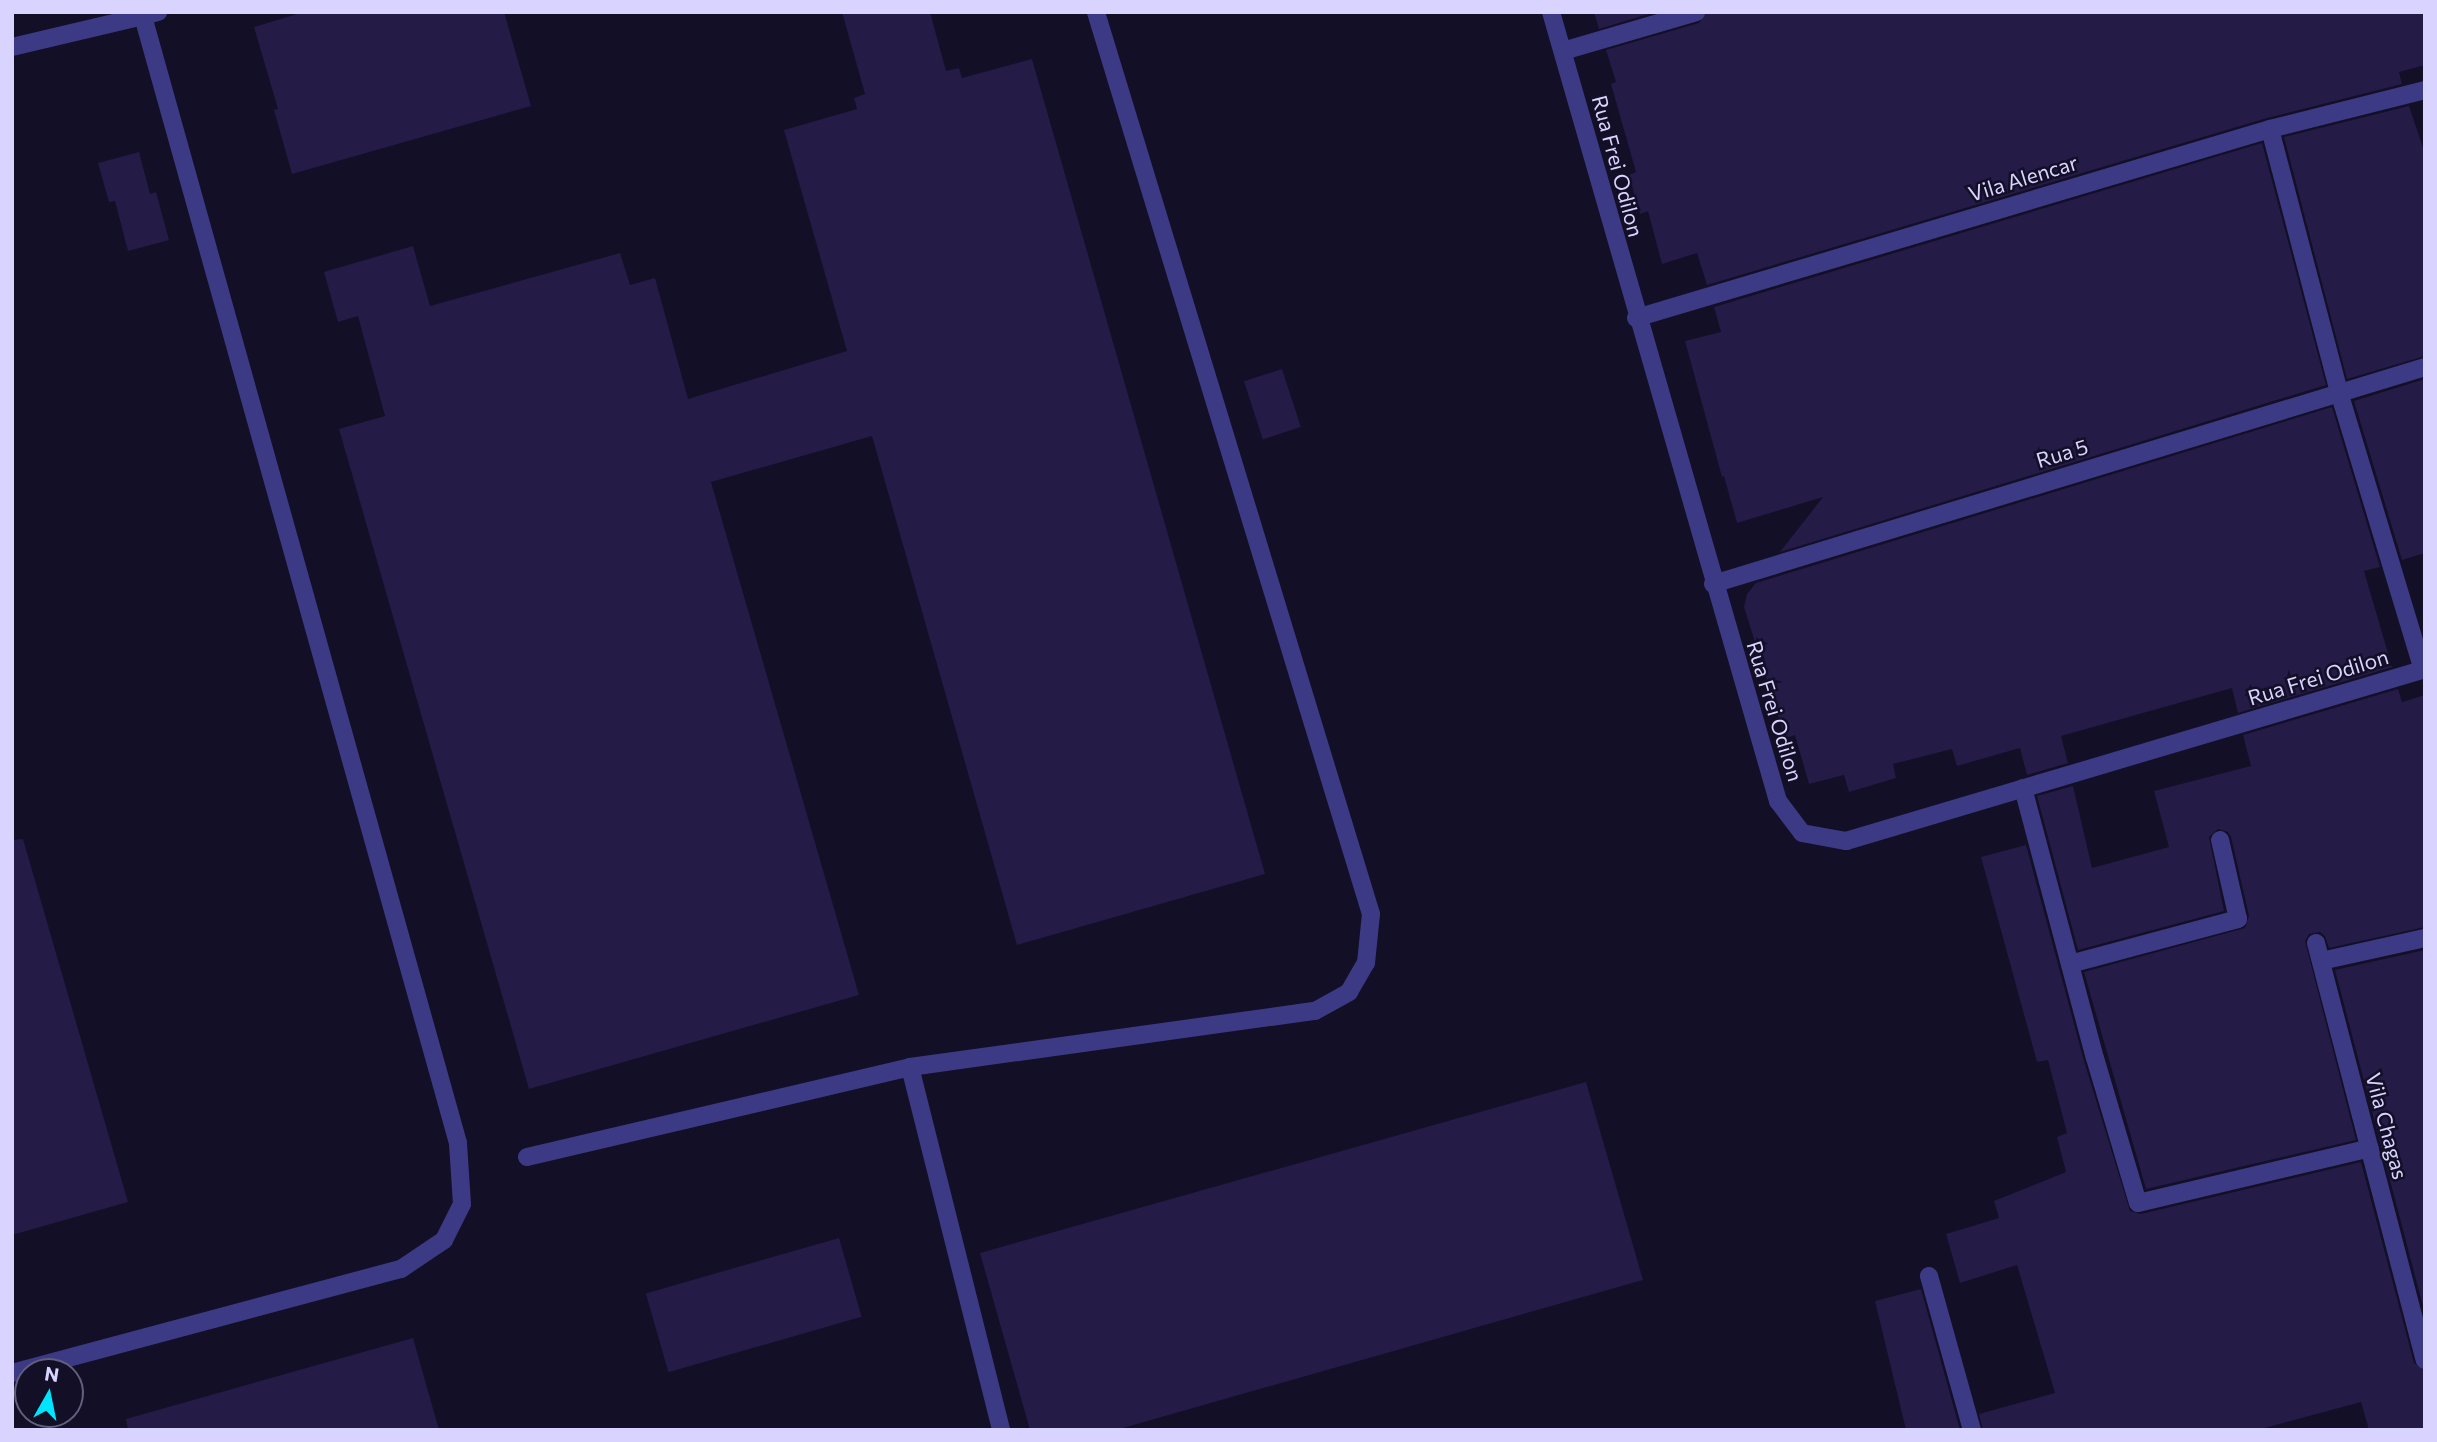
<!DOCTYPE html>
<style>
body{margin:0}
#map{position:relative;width:2437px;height:1442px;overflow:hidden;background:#130f26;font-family:Commissioner,sans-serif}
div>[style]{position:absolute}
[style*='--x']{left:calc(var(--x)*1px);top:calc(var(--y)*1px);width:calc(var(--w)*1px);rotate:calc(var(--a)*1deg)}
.building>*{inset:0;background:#241b47;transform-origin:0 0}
.lane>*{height:18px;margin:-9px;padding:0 9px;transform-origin:9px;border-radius:9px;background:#3d3a85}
.street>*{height:18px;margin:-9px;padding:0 9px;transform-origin:9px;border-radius:9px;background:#3d3a85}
span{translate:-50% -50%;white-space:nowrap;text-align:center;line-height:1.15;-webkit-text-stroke:5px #130f26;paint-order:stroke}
.street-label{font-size:21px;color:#d9d4ff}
.frame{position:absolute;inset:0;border:14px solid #d9d4ff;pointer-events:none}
.north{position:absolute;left:14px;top:1358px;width:70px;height:70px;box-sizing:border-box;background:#130f26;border:2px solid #625e7d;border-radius:50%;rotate:9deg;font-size:19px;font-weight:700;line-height:28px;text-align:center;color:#d9d4ff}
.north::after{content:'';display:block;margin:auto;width:24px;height:32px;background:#00e5ff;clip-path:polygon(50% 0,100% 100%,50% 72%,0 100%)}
</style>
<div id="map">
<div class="building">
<i style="clip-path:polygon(304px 12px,504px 12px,531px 106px,292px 174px,274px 110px,278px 109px,254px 27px)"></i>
<i style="clip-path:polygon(842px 12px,930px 12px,946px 71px,959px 68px,962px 78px,1032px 59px,1265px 874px,1017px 945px,872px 436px,711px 482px,859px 995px,529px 1089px,339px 429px,385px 416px,358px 316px,338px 322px,324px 272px,413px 246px,430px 306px,620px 253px,630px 285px,655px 278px,688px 399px,847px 351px,784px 130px,857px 109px,854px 98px,865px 94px)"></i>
<i style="clip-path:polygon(1594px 12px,1655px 12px,1599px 29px)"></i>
<i style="clip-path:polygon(1707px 12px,2425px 12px,2425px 65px,2399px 72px,2402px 84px,2267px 118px,1707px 285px,1697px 253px,1662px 264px,1648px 211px,1640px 214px,1629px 175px,1636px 172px,1611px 84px,1616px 82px,1606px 50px,1699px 23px)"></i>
<i style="clip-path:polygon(2409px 106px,2425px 154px,2425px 356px,2347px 379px,2284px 137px)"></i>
<i style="clip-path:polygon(2262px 143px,2326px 385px,1780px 552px,1823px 497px,1737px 523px,1724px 476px,1722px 477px,1685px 341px,1721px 332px,1714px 307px)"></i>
<i style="clip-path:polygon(139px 152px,150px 194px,156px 192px,169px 240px,128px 251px,115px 201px,109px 202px,98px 163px)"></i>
<i style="left:1282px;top:369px;width:61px;height:40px;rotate:72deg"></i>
<i style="clip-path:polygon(2425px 379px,2425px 553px,2402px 560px,2354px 401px)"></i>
<i style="clip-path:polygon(2332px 407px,2380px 567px,2364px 571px,2392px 667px,2238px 713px,2232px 688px,2061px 736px,2068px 763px,2027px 775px,2020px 748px,1957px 766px,1952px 749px,1893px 764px,1896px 778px,1849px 792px,1844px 775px,1809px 784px,1795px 735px,1785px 738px,1744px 607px,1747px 594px,1756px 583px)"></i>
<i style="clip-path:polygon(2398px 689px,2402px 702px,2425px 695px,2425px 927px,2329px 948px,2325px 936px,2320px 932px,2309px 934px,2305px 941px,2356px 1140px,2146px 1189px,2084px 972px,2245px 928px,2249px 916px,2231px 837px,2228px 832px,2218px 829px,2209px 837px,2224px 911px,2078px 950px,2037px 796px,2073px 786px,2092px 868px,2169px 847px,2154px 791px,2251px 766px,2243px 735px)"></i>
<i style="clip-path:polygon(23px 839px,128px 1202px,12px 1235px,12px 840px)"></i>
<i style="clip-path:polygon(2026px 845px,2084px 1061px,2130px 1211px,2141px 1214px,2361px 1162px,2414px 1363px,2425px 1371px,2425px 1430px,2369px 1430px,2361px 1402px,2257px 1430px,1983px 1430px,1979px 1414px,2055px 1393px,2017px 1265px,1960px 1283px,1946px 1234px,1999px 1218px,1994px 1201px,2066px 1172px,2057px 1137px,2067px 1133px,2048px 1060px,2037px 1062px,1981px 857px)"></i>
<i style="clip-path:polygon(2425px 950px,2425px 1314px,2335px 970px)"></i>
<i style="clip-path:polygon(1586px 1082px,1643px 1280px,1116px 1430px,1030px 1430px,980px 1253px)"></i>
<i style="left:839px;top:1238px;width:82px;height:201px;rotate:74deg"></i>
<i style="clip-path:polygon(1921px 1289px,1960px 1430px,1906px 1430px,1875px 1301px)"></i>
<i style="clip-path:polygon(413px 1338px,439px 1430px,128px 1430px,126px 1419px)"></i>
</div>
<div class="lane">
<i style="--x:12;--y:47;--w:135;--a:-13.3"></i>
<i style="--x:2023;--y:788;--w:279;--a:75.1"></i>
<i style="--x:2095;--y:1058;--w:151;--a:73.5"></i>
<i style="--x:2138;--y:1203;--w:238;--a:-13.3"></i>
<i style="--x:2321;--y:961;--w:107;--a:-12.5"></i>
<i style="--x:2070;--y:964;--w:174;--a:-15"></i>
<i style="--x:2238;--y:919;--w:81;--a:-102.8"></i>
<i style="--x:910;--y:1067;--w:374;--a:75.9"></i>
<i style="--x:527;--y:1157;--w:393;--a:-13.2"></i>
<i style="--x:910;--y:1067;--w:409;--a:-7.9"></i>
<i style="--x:1315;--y:1011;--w:39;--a:-29"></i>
<i style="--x:1349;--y:992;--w:34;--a:-60"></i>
<i style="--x:1366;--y:963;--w:49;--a:-84.2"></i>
<i style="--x:1371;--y:914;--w:943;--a:-106.96"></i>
<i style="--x:1929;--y:1276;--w:160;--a:74.4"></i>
<i style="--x:12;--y:1373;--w:403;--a:-15"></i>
<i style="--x:401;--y:1269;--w:52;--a:-34"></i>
<i style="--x:444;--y:1240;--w:40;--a:-63.4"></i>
<i style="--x:462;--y:1204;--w:61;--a:-93.8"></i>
<i style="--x:458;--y:1143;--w:1170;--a:-105.62"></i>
<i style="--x:143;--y:16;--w:16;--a:-15"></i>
</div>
<div class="street">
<i style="--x:1551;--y:12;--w:821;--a:73.95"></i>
<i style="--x:1778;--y:801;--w:40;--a:53"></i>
<i style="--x:1802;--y:833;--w:45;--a:10.3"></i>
<i style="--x:1846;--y:841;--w:604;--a:-16.54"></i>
<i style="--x:1563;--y:51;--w:139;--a:-16.3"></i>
<i style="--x:2270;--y:129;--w:272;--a:75.3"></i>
<i style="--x:2339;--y:392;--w:290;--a:73.2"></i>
<i style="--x:1636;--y:318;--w:662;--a:-16.6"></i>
<i style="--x:2270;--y:129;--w:160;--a:-14.1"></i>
<i style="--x:1713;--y:584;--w:744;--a:-16.95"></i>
<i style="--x:2316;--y:943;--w:431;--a:75.4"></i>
</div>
<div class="street-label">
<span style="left:1618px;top:166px;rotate:75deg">Rua Frei Odilon</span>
<span style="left:2023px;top:178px;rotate:-17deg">Vila Alencar</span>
<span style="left:2062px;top:453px;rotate:-17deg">Rua 5</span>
<span style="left:2318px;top:677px;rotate:-17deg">Rua Frei Odilon</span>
<span style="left:1775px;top:711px;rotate:73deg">Rua Frei Odilon</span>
<span style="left:2387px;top:1126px;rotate:75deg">Vila Chagas</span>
</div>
<div class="frame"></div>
<div class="north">N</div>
</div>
